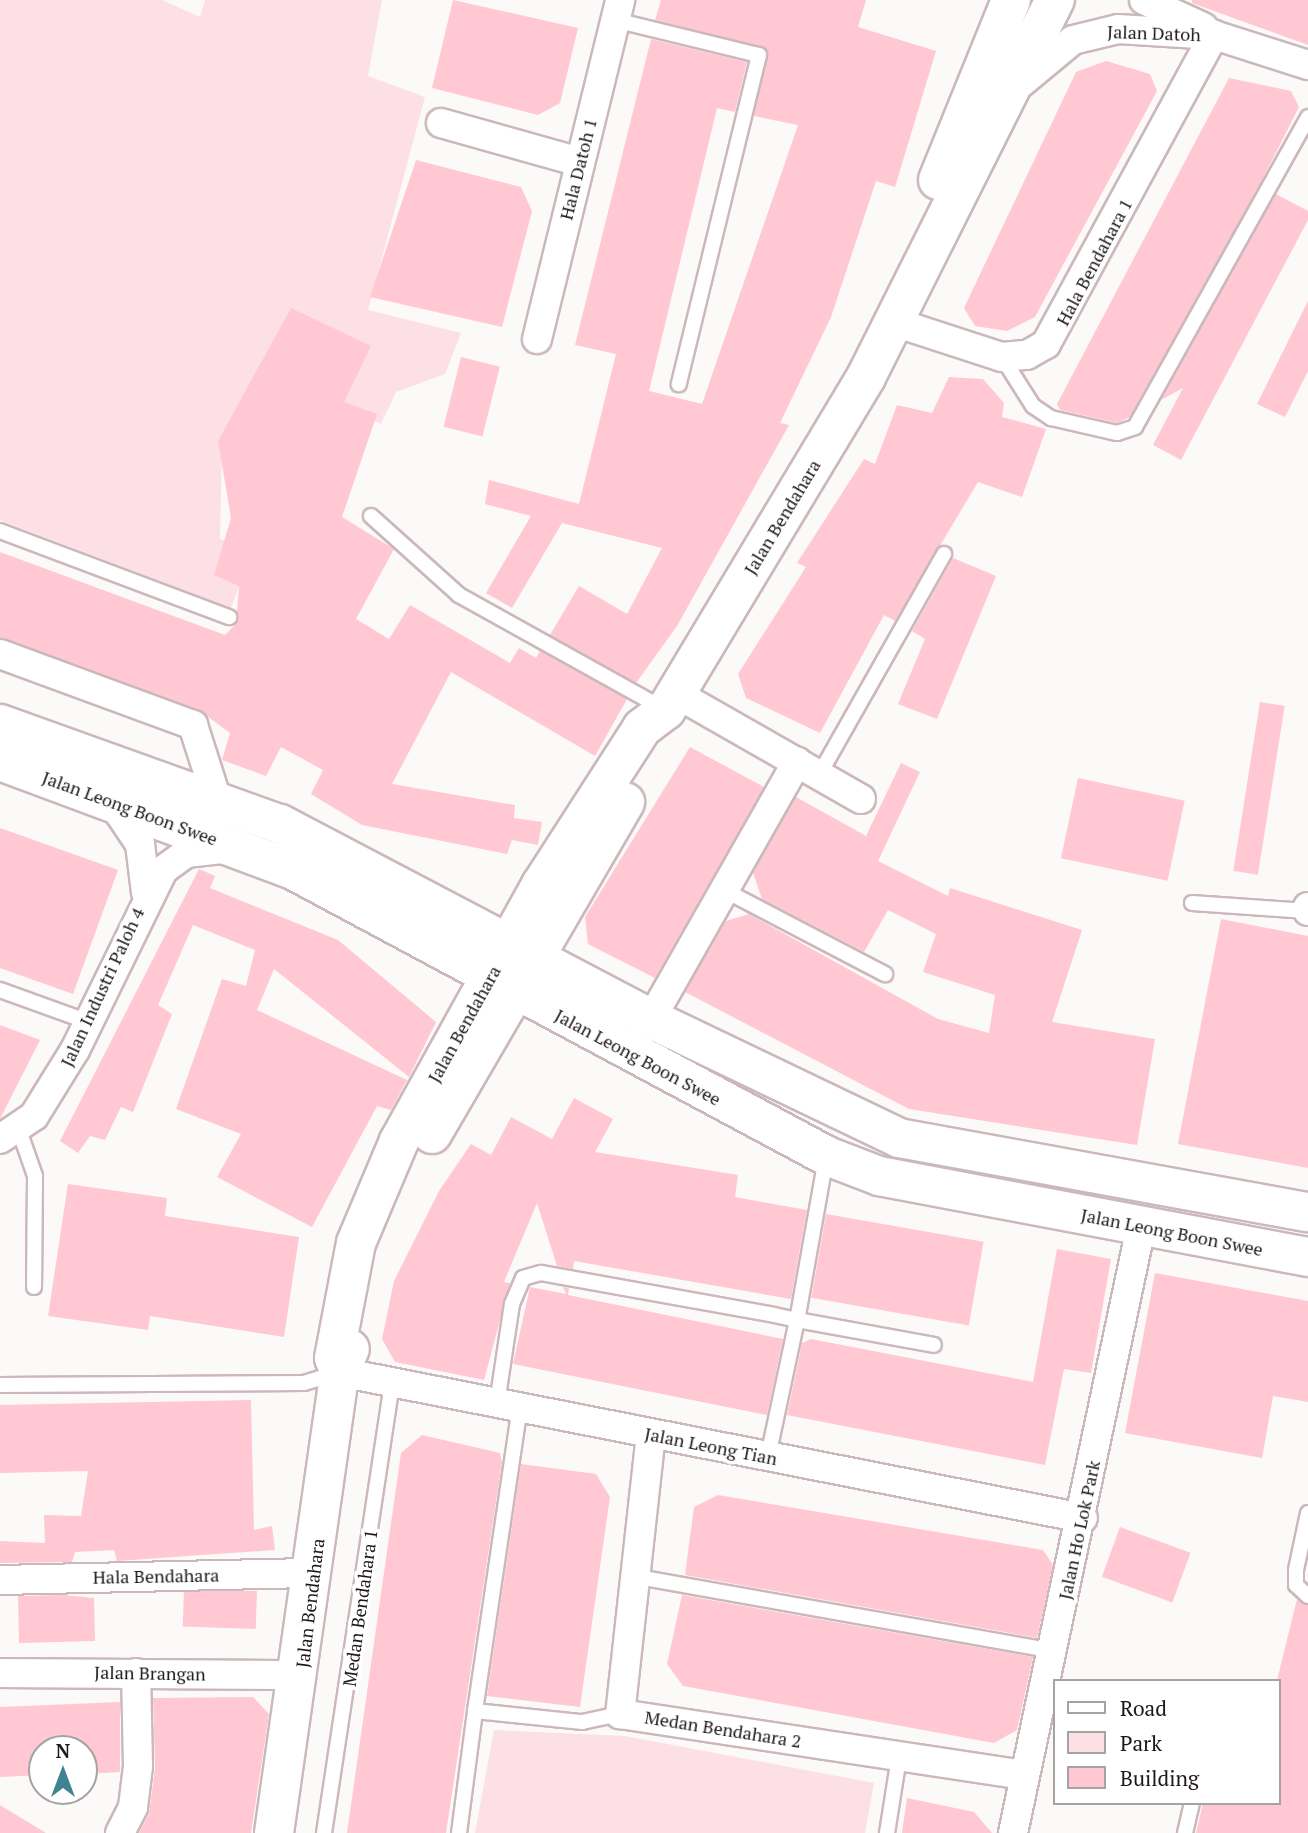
<!DOCTYPE html>
<style>
body{margin:0}
#map{position:relative;width:1308px;height:1833px;overflow:hidden;background:#fcf9f9;font-family:"PT Serif",serif}
div>[style]{position:absolute}
[style*='--x']{left:calc(var(--x)*1px);top:calc(var(--y)*1px);width:calc(var(--w)*1px);rotate:calc(var(--a)*1deg)}
.green>*{inset:0;background:#fce0e5}
.building>*{inset:0;background:#ffc8d3;transform-origin:0 0}
.roads{filter:drop-shadow(2px 0 #cbb8bc) drop-shadow(-2px 0 #cbb8bc) drop-shadow(0 2px #cbb8bc) drop-shadow(0 -2px #cbb8bc)}
.lane>*{height:14px;margin:-7px;padding:0 7px;transform-origin:7px;border-radius:7px;background:#fff}
.street>*{height:28px;margin:-14px;padding:0 14px;transform-origin:14px;border-radius:14px;background:#fff}
.secondary>*{height:38px;margin:-19px;padding:0 19px;transform-origin:19px;border-radius:19px;background:#fff}
.primary>*{height:38px;margin:-19px;padding:0 19px;transform-origin:19px;border-radius:19px;background:#fff}
span{translate:-50% -50%;white-space:nowrap;text-align:center;line-height:1.15;-webkit-text-stroke:7px #fff;paint-order:stroke}
.street-label{font-size:18px;color:#1f181a}
.legend{position:absolute;left:1053px;top:1679px;width:228px;height:126px;box-sizing:border-box;background:#fff;border:2px solid #a5a3a3;margin:0;padding:9px 12px;list-style:none;font-size:21px;color:#1f181a}
.legend li{display:flex;align-items:center;gap:14px;height:35px}
.legend b{width:35px;border:2px solid #a5a3a3}
.north{position:absolute;left:28px;top:1735px;width:70px;height:70px;box-sizing:border-box;background:#fff;border:2px solid #a5a3a3;border-radius:50%;rotate:0deg;font-size:19px;font-weight:700;line-height:28px;text-align:center;color:#1f181a}
.north::after{content:'';display:block;margin:auto;width:24px;height:32px;background:#3f8392;clip-path:polygon(50% 0,100% 100%,50% 72%,0 100%)}
</style>
<div id="map">
<div class="green">
<i style="clip-path:polygon(0 0,162px 0,200px 17px,205px 0,382px 0,368px 76px,425px 97px,368px 310px,461px 333px,445px 374px,396px 392px,381px 424px,258px 369px,222px 446px,220px 539px,253px 549px,231px 608px,0 520px)"></i>
<i style="clip-path:polygon(494px 1730px,625px 1736px,874px 1783px,865px 1833px,475px 1833px)"></i>
</div>
<div class="building">
<i style="clip-path:polygon(453px 0,578px 28px,560px 103px,538px 115px,432px 88px)"></i>
<i style="clip-path:polygon(661px 0,866px 0,858px 27px,936px 51px,895px 187px,876px 181px,831px 317px,780px 423px,789px 425px,677px 626px,636px 683px,550px 635px,579px 586px,627px 614px,662px 548px,562px 523px,512px 608px,486px 593px,531px 516px,485px 504px,489px 480px,579px 504px,616px 354px,575px 345px,651px 39px,747px 62px,735px 112px,717px 108px,649px 391px,702px 404px,798px 125px,754px 116px,765px 48px,655px 20px)"></i>
<i style="clip-path:polygon(1192px 0,1308px 0,1308px 45px,1192px 3px)"></i>
<i style="clip-path:polygon(1106px 61px,1150px 74px,1157px 91px,1035px 317px,1007px 331px,975px 326px,964px 308px,1076px 72px)"></i>
<i style="clip-path:polygon(1229px 78px,1291px 91px,1299px 107px,1259px 186px,1130px 417px,1117px 423px,1060px 410px,1057px 404px)"></i>
<i style="clip-path:polygon(416px 160px,521px 187px,532px 211px,502px 327px,370px 297px)"></i>
<i style="clip-path:polygon(1276px 194px,1308px 211px,1308px 220px,1181px 460px,1153px 445px,1183px 388px,1161px 400px)"></i>
<i style="clip-path:polygon(1308px 301px,1308px 371px,1285px 417px,1257px 404px)"></i>
<i style="clip-path:polygon(291px 308px,371px 346px,344px 402px,377px 414px,342px 517px,394px 549px,356px 619px,389px 639px,410px 605px,510px 663px,519px 648px,536px 658px,540px 651px,627px 699px,595px 756px,451px 672px,392px 784px,515px 805px,514px 818px,542px 822px,538px 845px,512px 840px,507px 854px,362px 825px,311px 794px,323px 770px,281px 747px,266px 776px,222px 760px,230px 733px,199px 710px,0 638px,0 552px,225px 635px,236px 624px,239px 586px,214px 575px,231px 518px,218px 441px)"></i>
<i style="left:461px;top:357px;width:40px;height:72px;rotate:14deg"></i>
<i style="clip-path:polygon(949px 377px,983px 379px,1004px 403px,1002px 417px,1046px 429px,1022px 497px,978px 482px,895px 621px,884px 615px,820px 733px,746px 698px,738px 674px,806px 567px,797px 563px,864px 459px,875px 464px,897px 405px,932px 413px)"></i>
<i style="clip-path:polygon(953px 558px,996px 576px,937px 719px,898px 704px,925px 639px,912px 631px)"></i>
<i style="left:1260px;top:702px;width:25px;height:171px;rotate:9deg"></i>
<i style="clip-path:polygon(690px 747px,764px 787px,655px 978px,588px 944px,585px 917px)"></i>
<i style="clip-path:polygon(901px 763px,920px 772px,878px 861px,948px 896px,950px 888px,1082px 930px,1052px 1022px,1155px 1039px,1137px 1145px,909px 1109px,685px 992px,726px 921px,749px 914px,938px 1019px,989px 1033px,995px 995px,923px 972px,936px 934px,888px 910px,864px 952px,762px 899px,753px 873px,796px 797px,866px 836px)"></i>
<i style="left:1078px;top:778px;width:109px;height:82px;rotate:12deg"></i>
<i style="clip-path:polygon(0 828px,118px 870px,73px 994px,0 968px)"></i>
<i style="clip-path:polygon(199px 869px,215px 876px,210px 888px,338px 940px,436px 1022px,409px 1077px,274px 969px,257px 1010px,407px 1080px,391px 1110px,377px 1106px,312px 1227px,217px 1177px,241px 1134px,176px 1109px,222px 979px,246px 986px,255px 950px,193px 925px,158px 1005px,172px 1014px,133px 1112px,121px 1107px,105px 1140px,90px 1136px,78px 1153px,60px 1141px)"></i>
<i style="clip-path:polygon(1221px 919px,1308px 936px,1308px 1168px,1178px 1144px)"></i>
<i style="clip-path:polygon(0 1025px,40px 1040px,0 1119px)"></i>
<i style="clip-path:polygon(574px 1098px,613px 1119px,595px 1152px,738px 1175px,735px 1197px,807px 1210px,791px 1299px,574px 1261px,573px 1269px,557px 1266px,537px 1203px,504px 1282px,510px 1283px,484px 1380px,395px 1362px,382px 1339px,394px 1281px,439px 1191px,471px 1144px,491px 1155px,511px 1117px,552px 1139px)"></i>
<i style="clip-path:polygon(68px 1184px,167px 1198px,165px 1216px,299px 1237px,284px 1337px,150px 1316px,148px 1330px,48px 1316px)"></i>
<i style="left:826px;top:1214px;width:160px;height:85px;rotate:10deg"></i>
<i style="clip-path:polygon(1057px 1249px,1111px 1259px,1091px 1373px,1064px 1369px,1045px 1465px,787px 1415px,802px 1343px,811px 1339px,1033px 1382px)"></i>
<i style="clip-path:polygon(1155px 1273px,1308px 1301px,1308px 1402px,1273px 1396px,1262px 1458px,1125px 1433px)"></i>
<i style="clip-path:polygon(530px 1287px,566px 1294px,563px 1287px,569px 1288px,568px 1295px,783px 1339px,767px 1415px,513px 1364px)"></i>
<i style="clip-path:polygon(251px 1400px,254px 1530px,272px 1526px,275px 1550px,117px 1561px,114px 1550px,75px 1552px,72px 1562px,0 1563px,0 1541px,45px 1543px,44px 1515px,81px 1516px,88px 1471px,0 1473px,0 1405px)"></i>
<i style="clip-path:polygon(422px 1435px,500px 1453px,502px 1462px,446px 1833px,347px 1833px,401px 1453px)"></i>
<i style="clip-path:polygon(521px 1464px,596px 1474px,610px 1497px,580px 1707px,487px 1696px)"></i>
<i style="clip-path:polygon(718px 1495px,1043px 1550px,1053px 1565px,1037px 1638px,685px 1575px,694px 1507px)"></i>
<i style="left:1120px;top:1527px;width:75px;height:53px;rotate:20deg"></i>
<i style="left:257px;top:1591px;width:38px;height:73px;rotate:92deg"></i>
<i style="clip-path:polygon(62px 1595px,94px 1598px,95px 1641px,19px 1643px,18px 1596px)"></i>
<i style="clip-path:polygon(682px 1595px,1033px 1657px,1017px 1730px,994px 1743px,683px 1686px,667px 1664px)"></i>
<i style="clip-path:polygon(1297px 1599px,1308px 1605px,1308px 1833px,1196px 1833px,1203px 1803px,1278px 1803px,1278px 1676px)"></i>
<i style="clip-path:polygon(253px 1697px,269px 1714px,251px 1833px,139px 1833px,149px 1814px,155px 1768px,153px 1698px)"></i>
<i style="clip-path:polygon(120px 1702px,120px 1772px,84px 1774px,84px 1749px,42px 1749px,42px 1775px,0 1777px,0 1707px)"></i>
<i style="clip-path:polygon(907px 1798px,974px 1812px,992px 1833px,902px 1833px)"></i>
<i style="clip-path:polygon(0 1805px,46px 1833px,0 1833px)"></i>
</div>
<div class="roads">
<div class="lane">
<i style="--x:615;--y:20;--w:148;--a:13.7"></i>
<i style="--x:759;--y:55;--w:339;--a:103.7"></i>
<i style="--x:1002;--y:357;--w:58;--a:57.7"></i>
<i style="--x:1033;--y:406;--w:22;--a:34"></i>
<i style="--x:1051;--y:418;--w:68;--a:12.8"></i>
<i style="--x:1117;--y:433;--w:19;--a:-18"></i>
<i style="--x:1135;--y:427;--w:355;--a:-60.8"></i>
<i style="--x:371;--y:516;--w:118;--a:41.9"></i>
<i style="--x:459;--y:595;--w:235;--a:29.1"></i>
<i style="--x:0;--y:531;--w:245;--a:20.6"></i>
<i style="--x:819;--y:775;--w:254;--a:-60.5"></i>
<i style="--x:724;--y:890;--w:182;--a:27.6"></i>
<i style="--x:1192;--y:903;--w:115;--a:4"></i>
<i style="--x:0;--y:990;--w:95;--a:19.8"></i>
<i style="--x:19;--y:1130;--w:49;--a:70.8"></i>
<i style="--x:35;--y:1176;--w:111;--a:90.5"></i>
<i style="--x:826;--y:1158;--w:165;--a:100.1"></i>
<i style="--x:797;--y:1320;--w:139;--a:10.3"></i>
<i style="--x:0;--y:1385;--w:304;--a:-0.4"></i>
<i style="--x:304;--y:1383;--w:34;--a:-17"></i>
<i style="--x:497;--y:1403;--w:100;--a:-81.4"></i>
<i style="--x:512;--y:1304;--w:28;--a:-67"></i>
<i style="--x:523;--y:1278;--w:19;--a:-16"></i>
<i style="--x:541;--y:1273;--w:237;--a:10.2"></i>
<i style="--x:774;--y:1315;--w:24;--a:12"></i>
<i style="--x:797;--y:1320;--w:140;--a:102"></i>
<i style="--x:1308;--y:1513;--w:58;--a:101.9"></i>
<i style="--x:1296;--y:1570;--w:15;--a:90"></i>
<i style="--x:1296;--y:1585;--w:16;--a:43"></i>
<i style="--x:633;--y:1576;--w:427;--a:10.1"></i>
<i style="--x:475;--y:1711;--w:307;--a:-81.6"></i>
<i style="--x:324;--y:1833;--w:456;--a:-81.4"></i>
<i style="--x:459;--y:1833;--w:123;--a:-82.5"></i>
<i style="--x:475;--y:1711;--w:108;--a:5.9"></i>
<i style="--x:582;--y:1722;--w:39;--a:-12"></i>
<i style="--x:887;--y:1833;--w:77;--a:-81"></i>
<i style="--x:1185;--y:1833;--w:31;--a:-77"></i>
</div>
<div class="street">
<i style="--x:1144;--y:0;--w:65;--a:24.6"></i>
<i style="--x:1021;--y:83;--w:67;--a:-39.6"></i>
<i style="--x:1073;--y:40;--w:46;--a:-13.7"></i>
<i style="--x:1118;--y:29;--w:96;--a:3.6"></i>
<i style="--x:1214;--y:35;--w:99;--a:17.7"></i>
<i style="--x:441;--y:123;--w:144;--a:15.7"></i>
<i style="--x:894;--y:322;--w:114;--a:18"></i>
<i style="--x:1002;--y:357;--w:25;--a:-5"></i>
<i style="--x:1027;--y:355;--w:22;--a:-30"></i>
<i style="--x:1046;--y:344;--w:352;--a:-61.5"></i>
<i style="--x:537;--y:339;--w:349;--a:-76.2"></i>
<i style="--x:0;--y:654;--w:206;--a:20.2"></i>
<i style="--x:193;--y:725;--w:79;--a:72.3"></i>
<i style="--x:675;--y:693;--w:214;--a:29.7"></i>
<i style="--x:111;--y:801;--w:52;--a:56"></i>
<i style="--x:140;--y:844;--w:49;--a:83"></i>
<i style="--x:1308;--y:907;--w:4;--a:90"></i>
<i style="--x:651;--y:1019;--w:296;--a:-60.4"></i>
<i style="--x:0;--y:1139;--w:41;--a:-34.1"></i>
<i style="--x:34;--y:1116;--w:78;--a:-58.2"></i>
<i style="--x:75;--y:1050;--w:200;--a:-63.9"></i>
<i style="--x:163;--y:870;--w:29;--a:-36"></i>
<i style="--x:186;--y:853;--w:39;--a:-6"></i>
<i style="--x:340;--y:1372;--w:757;--a:11.12"></i>
<i style="--x:651;--y:1434;--w:282;--a:96.3"></i>
<i style="--x:620;--y:1714;--w:407;--a:8.6"></i>
<i style="--x:0;--y:1580;--w:313;--a:-1.3"></i>
<i style="--x:0;--y:1673;--w:301;--a:0.4"></i>
<i style="--x:120;--y:1833;--w:29;--a:-63"></i>
<i style="--x:133;--y:1807;--w:41;--a:-83"></i>
<i style="--x:138;--y:1766;--w:93;--a:-91.2"></i>
<i style="--x:1013;--y:1833;--w:619;--a:-78.07"></i>
</div>
<div class="secondary">
<i style="--x:938;--y:180;--w:194;--a:-67.9"></i>
<i style="--x:432;--y:1134;--w:384;--a:-59.8"></i>
<i style="--x:340;--y:1372;--w:15;--a:-113"></i>
<i style="--x:334;--y:1358;--w:117;--a:-79.2"></i>
<i style="--x:356;--y:1243;--w:111;--a:-67.1"></i>
<i style="--x:399;--y:1141;--w:293;--a:-61"></i>
<i style="--x:541;--y:885;--w:187;--a:-57.2"></i>
<i style="--x:642;--y:728;--w:30;--a:-37"></i>
<i style="--x:666;--y:710;--w:388;--a:-59"></i>
<i style="--x:866;--y:377;--w:422;--a:-63.4"></i>
<i style="--x:274;--y:1833;--w:466;--a:-81.9"></i>
<i style="--x:340;--y:1372;--w:25;--a:-67"></i>
</div>
<div class="primary">
<i style="--x:0;--y:724;--w:297;--a:19.7"></i>
<i style="--x:280;--y:824;--w:419;--a:27.7"></i>
<i style="--x:651;--y:1019;--w:275;--a:25.6"></i>
<i style="--x:899;--y:1138;--w:416;--a:10.3"></i>
<i style="--x:0;--y:761;--w:315;--a:20.4"></i>
<i style="--x:295;--y:871;--w:604;--a:28.18"></i>
<i style="--x:827;--y:1156;--w:56;--a:21"></i>
<i style="--x:879;--y:1176;--w:437;--a:10.7"></i>
</div>
</div>
<div class="street-label">
<span style="left:1154px;top:33px;rotate:2deg">Jalan Datoh</span>
<span style="left:578px;top:169px;rotate:-76deg">Hala Datoh 1</span>
<span style="left:1094px;top:262px;rotate:-62deg">Hala Bendahara 1</span>
<span style="left:782px;top:517px;rotate:-59deg">Jalan Bendahara</span>
<span style="left:130px;top:808px;rotate:20deg">Jalan Leong Boon Swee</span>
<span style="left:102px;top:987px;rotate:-65deg">Jalan Industri Paloh 4</span>
<span style="left:464px;top:1024px;rotate:-61deg">Jalan Bendahara</span>
<span style="left:638px;top:1057px;rotate:28deg">Jalan Leong Boon Swee</span>
<span style="left:1172px;top:1232px;rotate:11deg">Jalan Leong Boon Swee</span>
<span style="left:711px;top:1446px;rotate:11deg">Jalan Leong Tian</span>
<span style="left:1079px;top:1530px;rotate:-78deg">Jalan Ho Lok Park</span>
<span style="left:156px;top:1576px;rotate:-1deg">Hala Bendahara</span>
<span style="left:310px;top:1603px;rotate:-83deg">Jalan Bendahara</span>
<span style="left:360px;top:1608px;rotate:-82deg">Medan Bendahara 1</span>
<span style="left:150px;top:1673px;rotate:1deg">Jalan Brangan</span>
<span style="left:723px;top:1729px;rotate:9deg">Medan Bendahara 2</span>
</div>
<ul class="legend">
<li><b style="height:9px;background:#fff"></b>Road</li>
<li><b style="height:19px;background:#fce0e5"></b>Park</li>
<li><b style="height:19px;background:#ffc8d3"></b>Building</li>
</ul>
<div class="north">N</div>
</div>
